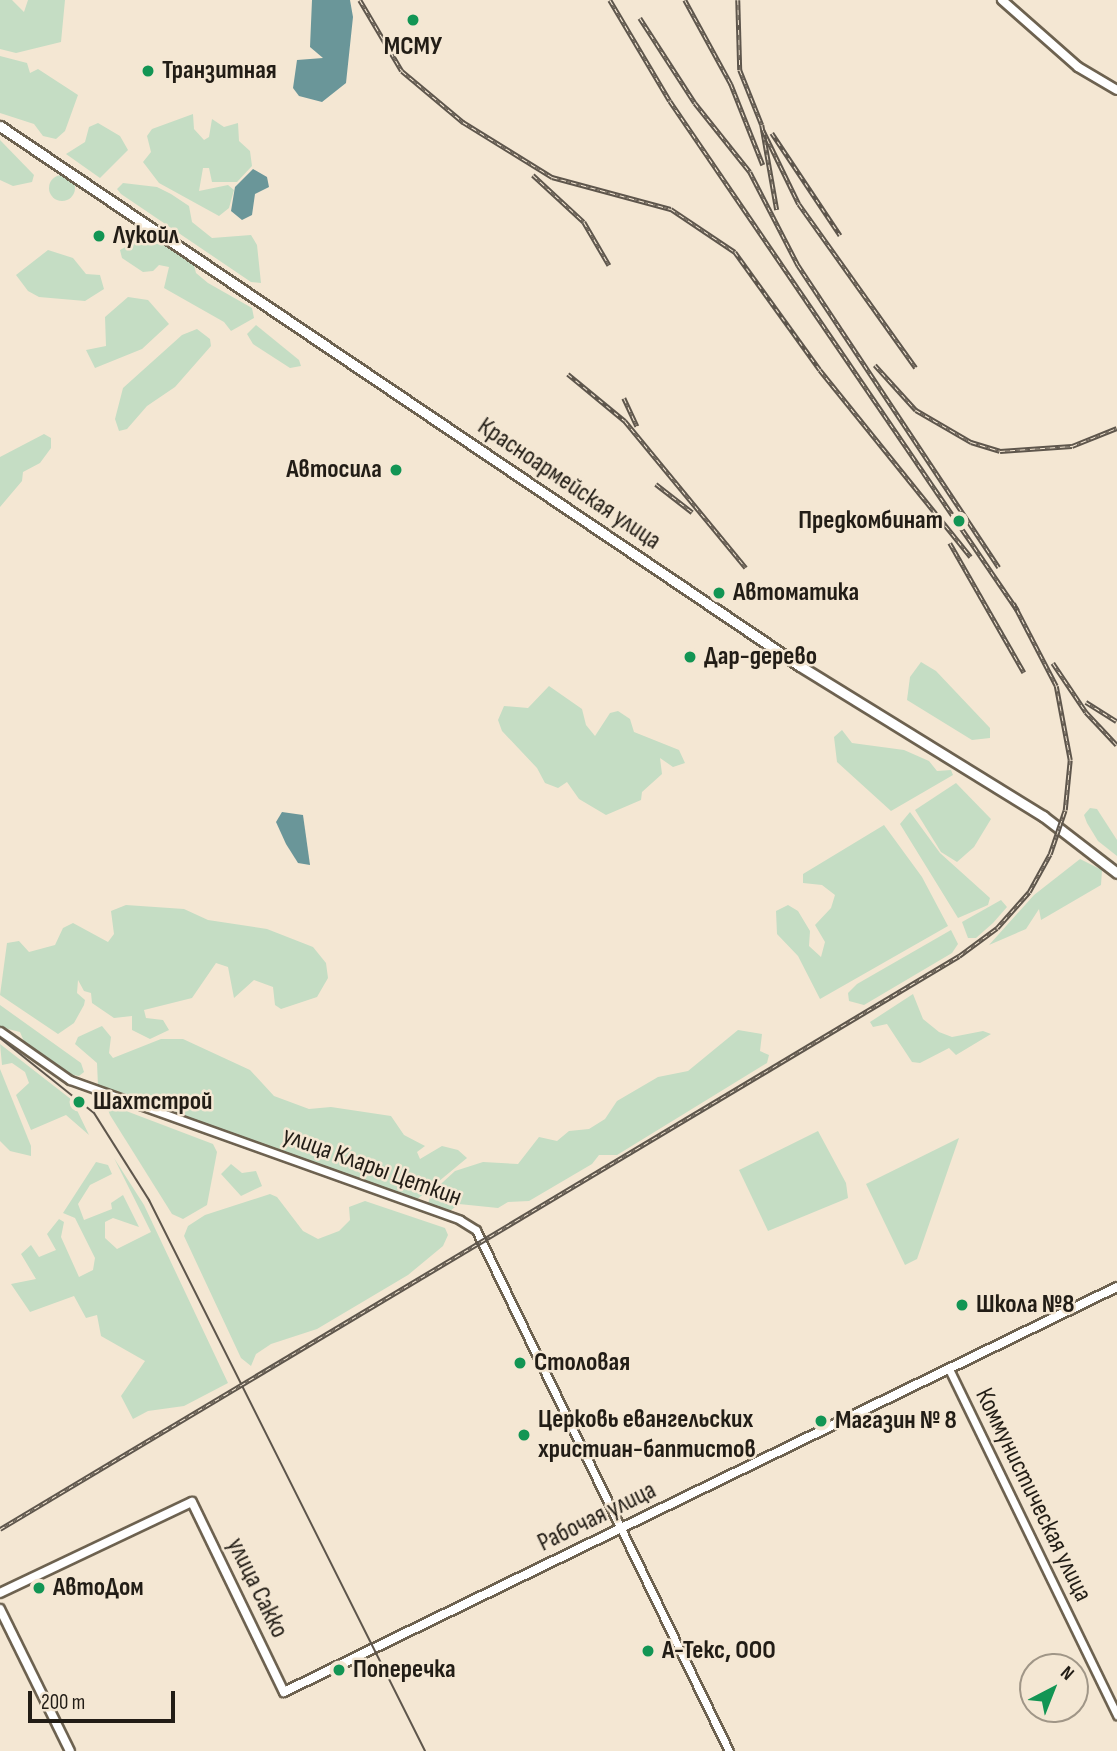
<!DOCTYPE html>
<meta charset="utf-8">
<style>
body{margin:0}
#map{position:relative;width:1117px;height:1751px;overflow:hidden;background:#f4e7d3;font-family:"Sofia Sans Condensed",sans-serif}
div>[style]{position:absolute}
[style*='--x']{left:calc(var(--x)*1px);top:calc(var(--y)*1px);width:calc(var(--w)*1px);rotate:calc(var(--a)*1deg)}
.green>*{inset:0;background:#c5ddc4}
.round{border-radius:50%}
.water>*{inset:0;background:#6a9699}
.roads{filter:drop-shadow(2px 0 #6d6250) drop-shadow(-2px 0 #6d6250) drop-shadow(0 2px #6d6250) drop-shadow(0 -2px #6d6250)}
.tertiary>*{height:7px;margin:-3.5px;padding:0 3.5px;transform-origin:3.5px;border-radius:3.5px;background:#fff}
.secondary>*{height:8px;margin:-4px;padding:0 4px;transform-origin:4px;border-radius:4px;background:#fff}
.primary>*{height:9px;margin:-4.5px;padding:0 4.5px;transform-origin:4.5px;border-radius:4.5px;background:#fff}
.tram>*{height:2px;margin:-1px;padding:0 1px;transform-origin:1px;border-radius:1px;background:#5e564c}
.rail>*{height:4.5px;margin-top:-2.25px;transform-origin:0;background:repeating-linear-gradient(90deg,#f4e7d3 0 5px,#5e564c 0 10px);box-sizing:border-box;border-block:2px solid #5e564c}
.dots>*{width:19px;height:19px;translate:-50% -50%;box-sizing:border-box;border:4px solid #f4e7d3;border-radius:50%}
span{translate:-50% -50%;white-space:nowrap;text-align:center;line-height:1.15;-webkit-text-stroke:5px #f4e7d3;paint-order:stroke}
.poi-label{font-size:26px;color:#221d16;font-weight:700}
.left{translate:0 -50%;text-align:left}
.right{translate:-100% -50%;text-align:right}
.street-label{font-size:26px;color:#221d16}
.north{position:absolute;left:1019px;top:1653px;width:70px;height:70px;box-sizing:border-box;background:#f4e7d3;border:2px solid #a09687;border-radius:50%;rotate:42deg;font-size:19px;font-weight:700;line-height:28px;text-align:center;color:#221d16}
.north::after{content:'';display:block;margin:auto;width:24px;height:32px;background:#129554;clip-path:polygon(50% 0,100% 100%,50% 72%,0 100%)}
.scale{position:absolute;left:28px;top:1691px;width:147px;height:32px;box-sizing:border-box;border:4px solid #221d16;border-top:0;padding-left:9px;font-size:21px;line-height:24px;white-space:nowrap;color:#221d16;-webkit-text-stroke:5px #f4e7d3;paint-order:stroke}
</style>
<div id="map">
<div class="green">
<i style="clip-path:polygon(0 0,12px 0,24px 12px,28px 0,65px 0,61px 42px,16px 53px,0 49px)"></i>
<i style="clip-path:polygon(0 56px,27px 63px,30px 73px,38px 69px,78px 95px,65px 131px,56px 139px,43px 136px,34px 124px,0 113px)"></i>
<i style="clip-path:polygon(193px 114px,194px 129px,204px 140px,209px 137px,212px 119px,224px 127px,238px 123px,239px 141px,250px 151px,252px 166px,237px 182px,212px 182px,209px 168px,203px 168px,199px 191px,228px 185px,234px 190px,229px 208px,219px 216px,159px 183px,143px 162px,151px 152px,147px 136px,152px 129px)"></i>
<i style="clip-path:polygon(98px 123px,120px 136px,128px 150px,100px 178px,66px 154px,85px 142px,89px 127px)"></i>
<i style="clip-path:polygon(0 140px,34px 175px,32px 182px,13px 186px,0 180px)"></i>
<i class="round" style="left:49px;top:175px;width:26px;height:26px"></i>
<i style="clip-path:polygon(123px 183px,157px 187px,171px 194px,189px 206px,192px 222px,212px 238px,251px 235px,257px 245px,261px 283px,251px 282px,121px 194px,117px 189px)"></i>
<i style="clip-path:polygon(133px 243px,170px 244px,193px 261px,196px 273px,208px 283px,252px 308px,254px 318px,231px 331px,224px 322px,164px 288px,169px 267px,159px 265px,153px 271px,143px 272px,122px 258px,120px 250px)"></i>
<i style="clip-path:polygon(48px 250px,73px 258px,86px 274px,100px 275px,104px 289px,85px 301px,39px 297px,28px 291px,16px 275px)"></i>
<i style="clip-path:polygon(128px 297px,148px 300px,169px 324px,142px 349px,95px 368px,86px 350px,106px 346px,105px 317px)"></i>
<i style="clip-path:polygon(256px 325px,299px 360px,301px 366px,290px 368px,253px 344px,247px 334px)"></i>
<i style="clip-path:polygon(197px 329px,210px 339px,211px 346px,175px 387px,147px 406px,127px 429px,119px 431px,115px 419px,123px 388px,182px 335px)"></i>
<i style="clip-path:polygon(44px 434px,51px 438px,51px 448px,40px 463px,23px 472px,22px 481px,0 507px,0 457px)"></i>
<i style="clip-path:polygon(921px 662px,936px 671px,990px 728px,990px 738px,972px 740px,907px 700px,910px 677px)"></i>
<i style="clip-path:polygon(549px 686px,582px 709px,586px 725px,595px 736px,610px 713px,618px 711px,630px 719px,634px 732px,679px 750px,685px 763px,673px 767px,660px 758px,662px 774px,642px 792px,641px 800px,606px 815px,579px 799px,567px 782px,558px 788px,545px 783px,537px 768px,502px 731px,498px 720px,504px 706px,528px 708px)"></i>
<i style="clip-path:polygon(842px 730px,852px 743px,904px 750px,929px 761px,937px 771px,951px 770px,953px 775px,891px 811px,837px 762px,834px 737px)"></i>
<i style="clip-path:polygon(956px 783px,991px 819px,974px 847px,957px 862px,941px 852px,915px 810px)"></i>
<i style="clip-path:polygon(1090px 808px,1097px 809px,1117px 840px,1117px 856px,1098px 841px,1087px 823px,1084px 815px)"></i>
<i style="clip-path:polygon(910px 812px,940px 853px,990px 898px,988px 905px,958px 918px,900px 824px)"></i>
<i style="clip-path:polygon(884px 825px,922px 877px,948px 926px,820px 999px,798px 956px,777px 934px,776px 911px,788px 905px,798px 911px,810px 931px,809px 946px,821px 957px,825px 942px,815px 925px,831px 908px,835px 895px,822px 885px,803px 883px,803px 874px)"></i>
<i style="clip-path:polygon(1080px 859px,1102px 870px,1101px 885px,1041px 920px,1039px 909px,1026px 929px,989px 945px,1034px 895px)"></i>
<i style="clip-path:polygon(1001px 900px,1007px 907px,993px 923px,976px 938px,968px 938px,962px 922px)"></i>
<i style="clip-path:polygon(126px 905px,184px 909px,208px 920px,267px 929px,313px 947px,326px 963px,328px 978px,317px 997px,281px 1009px,275px 1005px,273px 987px,254px 980px,234px 998px,228px 967px,216px 963px,192px 998px,144px 1010px,146px 1018px,163px 1020px,169px 1030px,150px 1039px,132px 1030px,132px 1016px,114px 1018px,92px 1003px,91px 993px,84px 991px,78px 980px,77px 993px,85px 1000px,84px 1005px,74px 1023px,58px 1034px,0 995px,7px 943px,19px 941px,29px 952px,55px 945px,63px 928px,73px 923px,108px 942px,114px 934px,111px 911px)"></i>
<i style="clip-path:polygon(951px 930px,958px 944px,952px 953px,864px 1005px,849px 1001px,848px 993px,857px 984px)"></i>
<i style="clip-path:polygon(913px 994px,923px 1019px,939px 1032px,952px 1037px,983px 1031px,991px 1034px,956px 1055px,949px 1048px,920px 1063px,912px 1062px,887px 1024px,873px 1027px,870px 1022px)"></i>
<i style="clip-path:polygon(0 1005px,81px 1063px,84px 1072px,79px 1076px,68px 1074px,26px 1046px,20px 1032px,0 1027px)"></i>
<i style="clip-path:polygon(102px 1026px,111px 1037px,109px 1053px,113px 1058px,161px 1039px,183px 1039px,250px 1070px,274px 1096px,309px 1109px,331px 1107px,391px 1116px,404px 1135px,425px 1146px,417px 1152px,420px 1159px,442px 1146px,458px 1150px,467px 1158px,415px 1201px,98px 1086px,97px 1063px,75px 1044px,78px 1037px)"></i>
<i style="clip-path:polygon(738px 1030px,762px 1034px,760px 1051px,769px 1055px,767px 1063px,617px 1155px,599px 1155px,592px 1164px,529px 1201px,508px 1202px,498px 1208px,459px 1204px,450px 1211px,428px 1204px,431px 1193px,455px 1171px,483px 1162px,518px 1164px,539px 1137px,557px 1141px,569px 1131px,589px 1129px,605px 1119px,617px 1101px,658px 1077px,688px 1071px)"></i>
<i style="clip-path:polygon(0 1044px,72px 1100px,89px 1135px,66px 1115px,31px 1130px,16px 1095px,29px 1083px,25px 1072px,12px 1063px,2px 1065px)"></i>
<i style="clip-path:polygon(0 1069px,31px 1146px,31px 1156px,10px 1151px,0 1141px)"></i>
<i style="clip-path:polygon(113px 1106px,213px 1144px,217px 1152px,207px 1205px,183px 1219px,172px 1214px,110px 1115px,107px 1107px)"></i>
<i style="clip-path:polygon(818px 1131px,846px 1183px,848px 1198px,768px 1231px,739px 1170px)"></i>
<i style="clip-path:polygon(959px 1138px,917px 1259px,905px 1265px,866px 1184px)"></i>
<i style="clip-path:polygon(114px 1158px,144px 1205px,228px 1383px,184px 1406px,148px 1411px,133px 1419px,121px 1396px,145px 1361px,101px 1336px,97px 1315px,86px 1318px,74px 1296px,30px 1312px,11px 1284px,36px 1279px,21px 1254px,31px 1245px,39px 1257px,56px 1250px,47px 1234px,59px 1219px,64px 1222px,61px 1237px,79px 1277px,93px 1270px,95px 1258px,75px 1218px,63px 1213px,96px 1162px,108px 1165px,112px 1174px,90px 1185px,78px 1204px,84px 1220px,112px 1209px,111px 1203px,123px 1195px,139px 1227px,113px 1218px,105px 1222px,105px 1238px,117px 1249px,151px 1232px)"></i>
<i style="clip-path:polygon(231px 1164px,242px 1173px,256px 1171px,262px 1186px,241px 1196px,221px 1174px)"></i>
<i style="clip-path:polygon(270px 1194px,277px 1197px,303px 1231px,318px 1239px,339px 1231px,350px 1220px,349px 1207px,365px 1201px,445px 1228px,448px 1235px,443px 1246px,408px 1275px,317px 1329px,271px 1344px,256px 1354px,251px 1366px,241px 1358px,184px 1236px,188px 1226px,205px 1215px)"></i>
</div>
<div class="water">
<i style="clip-path:polygon(312px 0,350px 0,353px 17px,346px 83px,322px 102px,299px 96px,293px 88px,297px 60px,323px 58px,310px 47px)"></i>
<i style="clip-path:polygon(253px 169px,267px 177px,269px 187px,255px 194px,252px 215px,242px 220px,231px 211px,235px 187px)"></i>
<i style="clip-path:polygon(282px 812px,303px 815px,310px 865px,298px 863px,286px 844px,276px 822px)"></i>
</div>
<div class="roads">
<div class="tertiary">
<i style="--x:0;--y:1031;--w:85;--a:35"></i>
<i style="--x:70;--y:1080;--w:414;--a:19.7"></i>
<i style="--x:460;--y:1220;--w:19;--a:32"></i>
<i style="--x:476;--y:1230;--w:579;--a:64.1"></i>
<i style="--x:949;--y:1369;--w:385;--a:64.1"></i>
</div>
<div class="secondary">
<i style="--x:1002;--y:0;--w:101;--a:41.4"></i>
<i style="--x:1078;--y:67;--w:45;--a:30.5"></i>
<i style="--x:0;--y:1593;--w:212;--a:-25.4"></i>
<i style="--x:192;--y:1502;--w:211;--a:64.2"></i>
<i style="--x:284;--y:1692;--w:926;--a:-25.93"></i>
<i style="--x:0;--y:1609;--w:158;--a:63.8"></i>
</div>
<div class="primary">
<i style="--x:0;--y:126;--w:965;--a:34.02"></i>
<i style="--x:800;--y:666;--w:286;--a:31.7"></i>
<i style="--x:1043;--y:816;--w:93;--a:37.6"></i>
</div>
</div>
<div class="tram">
<i style="--x:0;--y:1038;--w:120;--a:38.6"></i>
<i style="--x:94;--y:1113;--w:103;--a:57.7"></i>
<i style="--x:149;--y:1200;--w:616;--a:63.39"></i>
</div>
<div class="rail">
<i style="--x:360;--y:0;--w:82;--a:59.4"></i>
<i style="--x:402;--y:71;--w:80;--a:39.9"></i>
<i style="--x:463;--y:122;--w:105;--a:31.7"></i>
<i style="--x:552;--y:177;--w:123;--a:15.1"></i>
<i style="--x:671;--y:209;--w:77;--a:33.9"></i>
<i style="--x:735;--y:252;--w:145;--a:54.2"></i>
<i style="--x:820;--y:370;--w:240;--a:51.1"></i>
<i style="--x:610;--y:0;--w:117;--a:59.3"></i>
<i style="--x:670;--y:101;--w:617;--a:55.69"></i>
<i style="--x:685;--y:0;--w:96;--a:61.3"></i>
<i style="--x:731;--y:84;--w:87;--a:68.4"></i>
<i style="--x:738;--y:0;--w:70;--a:88.4"></i>
<i style="--x:740;--y:70;--w:59;--a:68.2"></i>
<i style="--x:762;--y:125;--w:86;--a:80"></i>
<i style="--x:640;--y:18;--w:101;--a:57.1"></i>
<i style="--x:695;--y:103;--w:88;--a:51.4"></i>
<i style="--x:750;--y:172;--w:105;--a:62.7"></i>
<i style="--x:798;--y:265;--w:363;--a:56.4"></i>
<i style="--x:763;--y:130;--w:82;--a:64.1"></i>
<i style="--x:799;--y:204;--w:201;--a:54.5"></i>
<i style="--x:772;--y:133;--w:123;--a:56.3"></i>
<i style="--x:533;--y:175;--w:69;--a:42.7"></i>
<i style="--x:584;--y:222;--w:50;--a:59.8"></i>
<i style="--x:875;--y:365;--w:61;--a:47.7"></i>
<i style="--x:916;--y:410;--w:64;--a:30.2"></i>
<i style="--x:971;--y:442;--w:30;--a:17"></i>
<i style="--x:1000;--y:451;--w:72;--a:-4"></i>
<i style="--x:1072;--y:446;--w:48;--a:-21.8"></i>
<i style="--x:568;--y:374;--w:74;--a:39.5"></i>
<i style="--x:625;--y:421;--w:190;--a:50.5"></i>
<i style="--x:624;--y:398;--w:31;--a:65"></i>
<i style="--x:656;--y:484;--w:46;--a:37.9"></i>
<i style="--x:950;--y:543;--w:149;--a:60.2"></i>
<i style="--x:1053;--y:663;--w:59;--a:56"></i>
<i style="--x:1086;--y:712;--w:45;--a:46.8"></i>
<i style="--x:1086;--y:702;--w:36;--a:32"></i>
<i style="--x:0;--y:1529;--w:1117;--a:-30.86"></i>
<i style="--x:959;--y:956;--w:47;--a:-36.4"></i>
<i style="--x:997;--y:928;--w:48;--a:-48.4"></i>
<i style="--x:1029;--y:892;--w:43;--a:-61.1"></i>
<i style="--x:1050;--y:854;--w:46;--a:-71.2"></i>
<i style="--x:1065;--y:810;--w:50;--a:-84.3"></i>
<i style="--x:1070;--y:760;--w:75;--a:-100.7"></i>
<i style="--x:1056;--y:686;--w:93;--a:-117.4"></i>
</div>
<div class="dots">
<i style="left:413px;top:20px;background:#129554"></i>
<i style="left:148px;top:71px;background:#129554"></i>
<i style="left:99px;top:236px;background:#129554"></i>
<i style="left:396px;top:470px;background:#129554"></i>
<i style="left:959px;top:521px;background:#129554"></i>
<i style="left:719px;top:593px;background:#129554"></i>
<i style="left:690px;top:657px;background:#129554"></i>
<i style="left:79px;top:1102px;background:#129554"></i>
<i style="left:962px;top:1305px;background:#129554"></i>
<i style="left:520px;top:1363px;background:#129554"></i>
<i style="left:821px;top:1421px;background:#129554"></i>
<i style="left:524px;top:1435px;background:#129554"></i>
<i style="left:39px;top:1588px;background:#129554"></i>
<i style="left:648px;top:1651px;background:#129554"></i>
<i style="left:339px;top:1670px;background:#129554"></i>
</div>
<div class="poi-label">
<span style="left:413px;top:47px">МСМУ</span>
<span class="left" style="left:162px;top:71px">Транзитная</span>
<span class="left" style="left:113px;top:236px">Лукойл</span>
<span class="right" style="left:382px;top:470px">Автосила</span>
<span class="right" style="left:943px;top:521px">Предкомбинат</span>
<span class="left" style="left:733px;top:593px">Автоматика</span>
<span class="left" style="left:704px;top:657px">Дар-дерево</span>
<span class="left" style="left:93px;top:1102px">Шахтстрой</span>
<span class="left" style="left:976px;top:1305px">Школа №8</span>
<span class="left" style="left:534px;top:1363px">Столовая</span>
<span class="left" style="left:538px;top:1435px">Церковь евангельских<br>христиан-баптистов</span>
<span class="left" style="left:835px;top:1421px">Магазин № 8</span>
<span class="left" style="left:53px;top:1588px">АвтоДом</span>
<span class="left" style="left:662px;top:1651px">А-Текс, ООО</span>
<span class="left" style="left:353px;top:1670px">Поперечка</span>
</div>
<div class="street-label">
<span style="left:569px;top:484px;rotate:34deg">Красноармейская улица</span>
<span style="left:372px;top:1167px;rotate:20deg">улица Клары Цеткин</span>
<span style="left:1033px;top:1495px;rotate:64deg">Коммунистическая улица</span>
<span style="left:597px;top:1517px;rotate:-26deg">Рабочая улица</span>
<span style="left:257px;top:1588px;rotate:64deg">улица Сакко</span>
</div>
<div class="north">N</div>
<div class="scale">200 m</div>
</div>
